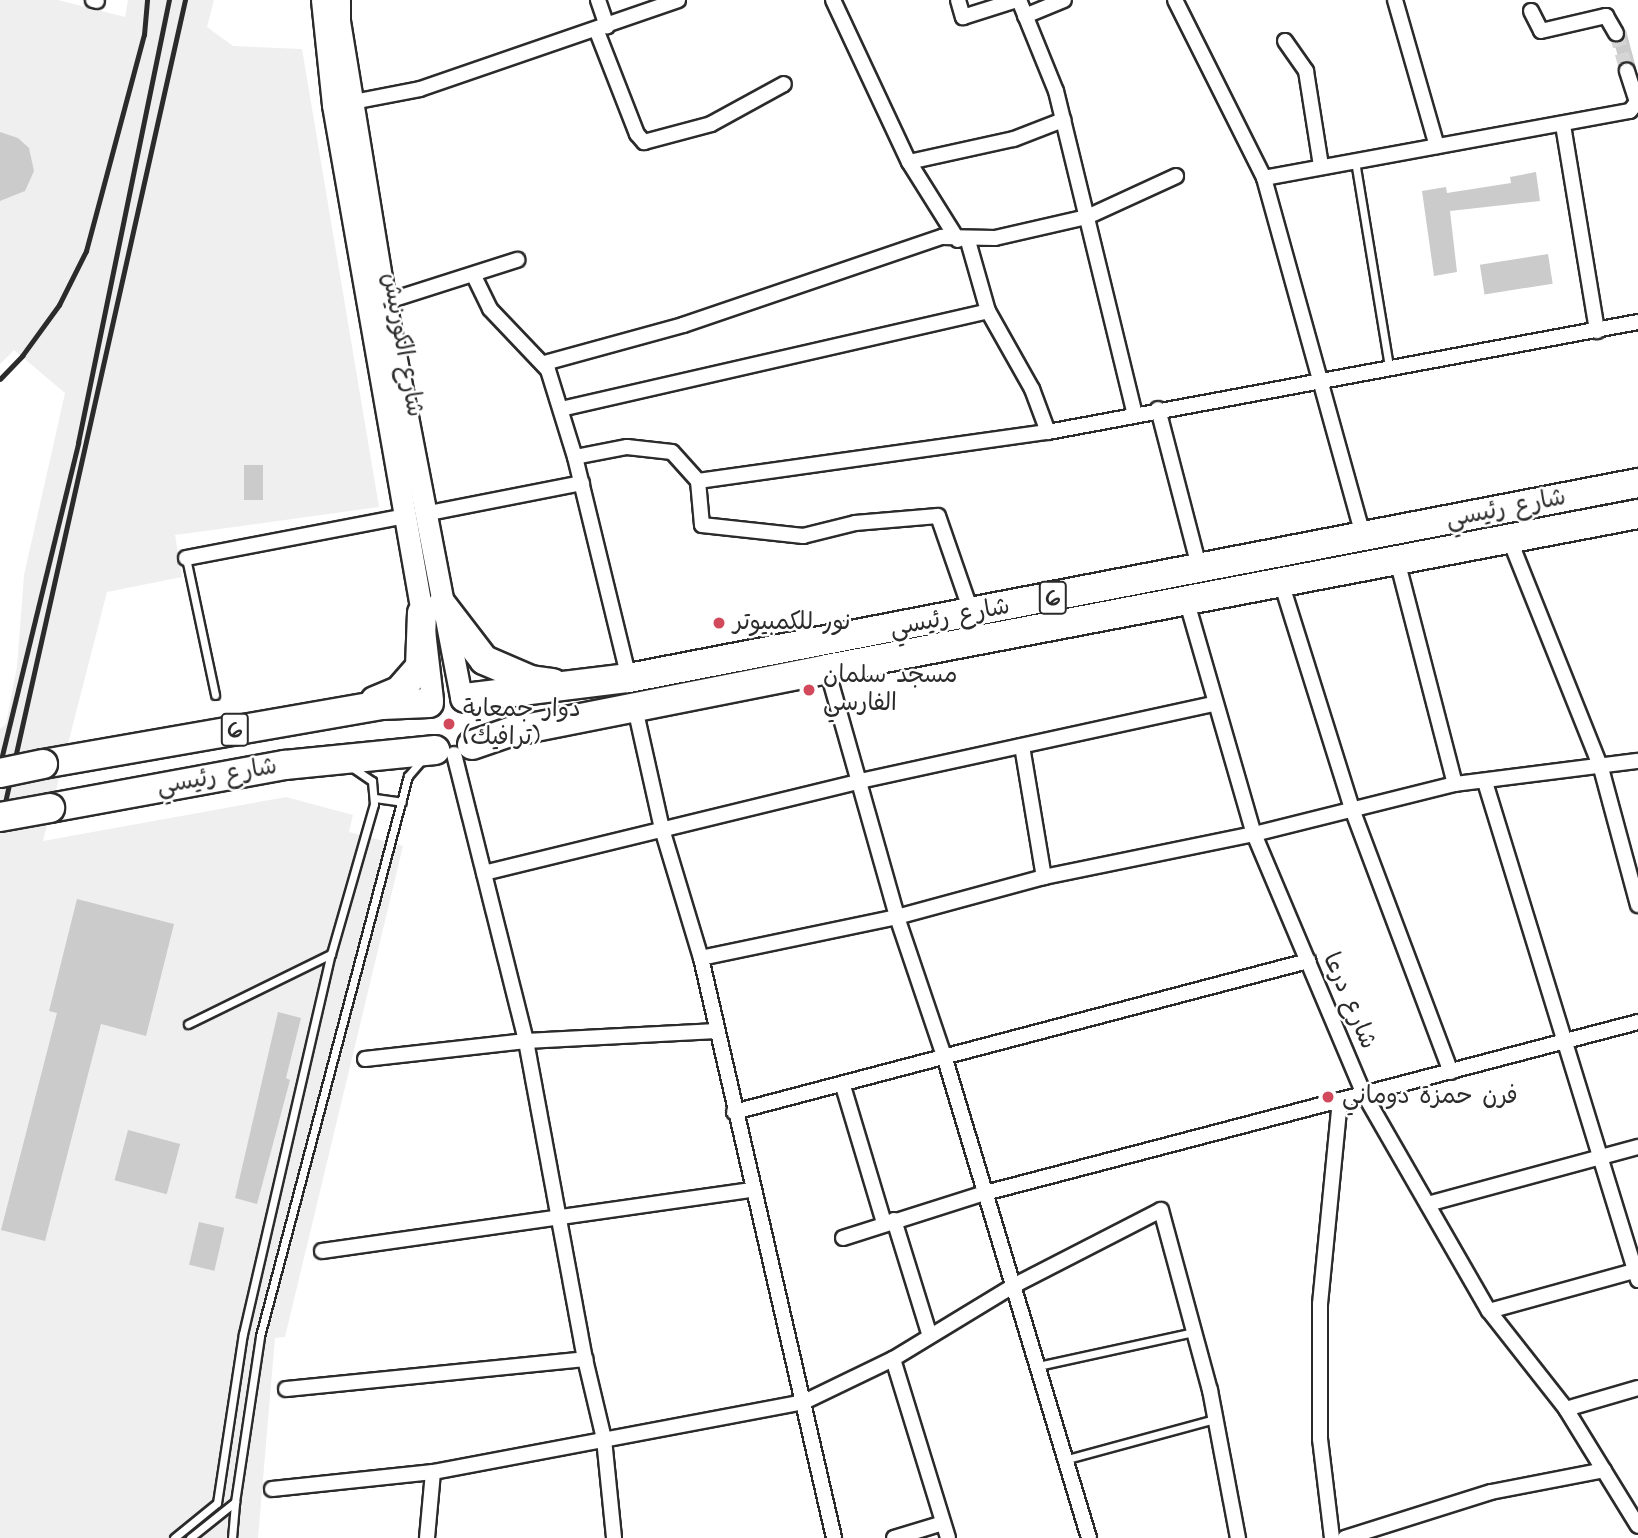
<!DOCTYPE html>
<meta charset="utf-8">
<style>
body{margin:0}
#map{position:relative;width:1638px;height:1538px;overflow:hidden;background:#fff;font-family:"Architects Daughter","Playpen Sans Arabic",sans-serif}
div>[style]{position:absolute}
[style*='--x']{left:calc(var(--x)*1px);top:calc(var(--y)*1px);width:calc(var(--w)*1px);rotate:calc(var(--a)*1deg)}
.built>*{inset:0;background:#efefef}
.building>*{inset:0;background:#cbcbcb;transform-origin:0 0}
.street-tunnel>*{height:14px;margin-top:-7px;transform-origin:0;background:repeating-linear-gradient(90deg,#d5d5d5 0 14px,transparent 0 21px)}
.roads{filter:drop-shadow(2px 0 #2b2b2b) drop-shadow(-2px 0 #2b2b2b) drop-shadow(0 2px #2b2b2b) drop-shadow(0 -2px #2b2b2b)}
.lane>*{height:7px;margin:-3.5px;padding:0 3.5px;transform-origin:3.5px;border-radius:3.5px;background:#fff}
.street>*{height:14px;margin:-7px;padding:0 7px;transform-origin:7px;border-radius:7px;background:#fff}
.secondary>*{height:21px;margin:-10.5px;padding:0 10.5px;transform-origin:10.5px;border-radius:10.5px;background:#fff}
.highway>*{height:28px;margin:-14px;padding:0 14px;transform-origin:14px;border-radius:14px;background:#fff}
.rail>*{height:4.5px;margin:-2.25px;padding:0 2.25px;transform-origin:2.25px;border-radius:2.25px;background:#2b2b2b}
.bridges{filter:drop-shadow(2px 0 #2b2b2b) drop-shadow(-2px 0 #2b2b2b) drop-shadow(0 2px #2b2b2b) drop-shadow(0 -2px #2b2b2b)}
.highway-bridge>*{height:28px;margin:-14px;padding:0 14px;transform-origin:14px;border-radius:14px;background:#fff}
.dots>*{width:19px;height:19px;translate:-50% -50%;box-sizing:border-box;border:4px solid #fff;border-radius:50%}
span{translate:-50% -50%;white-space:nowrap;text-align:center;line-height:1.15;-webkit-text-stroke:5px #fff;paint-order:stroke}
.shield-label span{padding:2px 5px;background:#fff;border:2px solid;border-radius:5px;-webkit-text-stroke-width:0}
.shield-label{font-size:23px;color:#2b2b2b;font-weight:700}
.street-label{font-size:24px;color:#2b2b2b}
.poi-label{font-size:24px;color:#2b2b2b}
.left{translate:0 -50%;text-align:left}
</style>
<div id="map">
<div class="built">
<i style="clip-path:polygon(0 0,58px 0,125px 17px,128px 0,214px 0,207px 27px,233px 46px,302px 49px,379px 507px,175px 535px,182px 577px,107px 592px,43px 841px,286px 797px,353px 815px,349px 832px,403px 846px,285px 1337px,275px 1338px,258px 1538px,0 1538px,0 729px,6px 724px,17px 667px,24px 575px,65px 393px,14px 350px,0 364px)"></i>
</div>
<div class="building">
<i style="clip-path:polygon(1625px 30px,1626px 30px,1636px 68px,1630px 62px,1620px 64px,1614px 42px,1624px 38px)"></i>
<i style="clip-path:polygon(0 132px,18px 138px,29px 148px,34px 171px,25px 191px,0 201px)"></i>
<i style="clip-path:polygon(1536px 172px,1540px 201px,1450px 211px,1457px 272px,1434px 276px,1422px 191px,1446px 187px,1447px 193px,1511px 183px,1510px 177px)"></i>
<i style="left:1548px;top:254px;width:30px;height:69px;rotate:81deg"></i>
<i style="left:244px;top:465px;width:19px;height:35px"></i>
<i style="clip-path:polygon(77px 899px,174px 924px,146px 1036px,101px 1024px,45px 1241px,1px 1230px,57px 1013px,49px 1011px)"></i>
<i style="clip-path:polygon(278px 1012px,301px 1018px,286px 1078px,290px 1080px,257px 1204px,235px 1198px)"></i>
<i style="left:128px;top:1130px;width:54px;height:52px;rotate:15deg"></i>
<i style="left:199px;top:1222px;width:26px;height:44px;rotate:13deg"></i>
</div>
<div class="street-tunnel">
<i style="--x:1616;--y:33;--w:40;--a:74"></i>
</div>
<div class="roads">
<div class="lane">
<i style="--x:1355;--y:161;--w:208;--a:80.6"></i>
<i style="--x:186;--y:558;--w:140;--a:78"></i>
<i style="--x:375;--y:798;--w:27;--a:8"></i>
<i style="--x:188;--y:1024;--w:159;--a:-26.1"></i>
<i style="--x:1038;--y:1366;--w:160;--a:-12.3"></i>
<i style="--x:1064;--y:1460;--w:156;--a:-15.2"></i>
<i style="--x:174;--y:1538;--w:55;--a:-39.1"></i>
<i style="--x:217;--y:1503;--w:171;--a:-81.3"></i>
<i style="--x:243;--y:1334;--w:390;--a:-77"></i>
<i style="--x:331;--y:954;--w:156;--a:-74"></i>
<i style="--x:374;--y:804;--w:23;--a:-95"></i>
<i style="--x:372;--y:781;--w:22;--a:-146"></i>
<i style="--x:190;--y:1538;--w:58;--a:-38.7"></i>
<i style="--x:235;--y:1502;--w:168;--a:-81.4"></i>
<i style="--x:260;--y:1336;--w:579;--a:-75.2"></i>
<i style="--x:408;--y:776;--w:20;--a:-49"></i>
<i style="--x:232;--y:1538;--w:36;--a:-85"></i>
</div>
<div class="street">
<i style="--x:93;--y:0;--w:4;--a:14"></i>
<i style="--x:598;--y:0;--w:28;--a:71"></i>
<i style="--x:833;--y:0;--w:179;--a:64.9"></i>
<i style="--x:909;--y:162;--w:92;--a:57.9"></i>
<i style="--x:958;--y:0;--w:18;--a:74"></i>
<i style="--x:963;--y:17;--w:57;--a:-17.5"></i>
<i style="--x:1019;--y:0;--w:98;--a:67.9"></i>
<i style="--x:1056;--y:91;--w:334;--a:76.3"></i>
<i style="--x:1175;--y:0;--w:199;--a:63.4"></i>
<i style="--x:1264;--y:178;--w:371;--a:74.5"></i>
<i style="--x:1395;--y:0;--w:152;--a:74"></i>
<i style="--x:1531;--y:11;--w:22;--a:63"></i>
<i style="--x:1541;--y:31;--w:67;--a:-13"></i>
<i style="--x:1606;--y:16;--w:20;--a:60"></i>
<i style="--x:1025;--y:16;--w:42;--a:-22.3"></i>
<i style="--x:596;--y:29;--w:113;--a:68.7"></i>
<i style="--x:637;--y:134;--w:11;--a:49"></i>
<i style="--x:644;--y:142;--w:69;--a:-15"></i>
<i style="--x:711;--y:124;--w:83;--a:-28.7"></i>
<i style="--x:1285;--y:41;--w:37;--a:55"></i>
<i style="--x:1306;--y:71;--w:96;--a:81"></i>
<i style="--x:353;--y:102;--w:68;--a:-11"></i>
<i style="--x:420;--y:89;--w:273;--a:-19"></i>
<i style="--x:1563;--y:125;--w:209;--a:80.6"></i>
<i style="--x:909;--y:162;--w:107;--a:-12.4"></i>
<i style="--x:1014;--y:139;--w:53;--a:-21.2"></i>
<i style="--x:1264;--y:178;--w:372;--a:-10.4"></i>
<i style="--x:1630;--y:111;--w:11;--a:-52"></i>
<i style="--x:1637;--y:102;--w:33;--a:-108"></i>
<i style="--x:968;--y:241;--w:73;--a:74.1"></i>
<i style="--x:988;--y:311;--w:90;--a:60.6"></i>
<i style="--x:1032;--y:389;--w:46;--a:69.6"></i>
<i style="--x:474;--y:276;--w:37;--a:64"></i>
<i style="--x:490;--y:309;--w:84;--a:46.4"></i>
<i style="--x:548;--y:370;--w:91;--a:72.8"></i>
<i style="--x:575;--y:457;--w:228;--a:76.3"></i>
<i style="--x:385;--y:302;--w:139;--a:-17.7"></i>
<i style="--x:545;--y:363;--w:143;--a:-15.4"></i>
<i style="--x:683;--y:325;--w:274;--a:-18.8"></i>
<i style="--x:942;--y:237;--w:53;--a:1.1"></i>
<i style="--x:995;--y:238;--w:94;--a:-12.9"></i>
<i style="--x:1087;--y:217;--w:98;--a:-24.7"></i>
<i style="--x:561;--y:409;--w:438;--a:-12.9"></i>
<i style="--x:1158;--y:409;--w:166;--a:75.4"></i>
<i style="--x:575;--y:457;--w:53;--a:-10.9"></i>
<i style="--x:627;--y:447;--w:45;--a:6.3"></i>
<i style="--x:672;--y:452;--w:39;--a:48"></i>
<i style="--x:698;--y:481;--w:353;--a:-8"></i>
<i style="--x:1048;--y:432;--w:600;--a:-10.56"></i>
<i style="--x:698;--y:481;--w:44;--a:84.8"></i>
<i style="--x:702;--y:525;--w:102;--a:6.2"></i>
<i style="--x:803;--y:536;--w:54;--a:-14"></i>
<i style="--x:855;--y:523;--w:83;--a:-4.8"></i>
<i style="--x:938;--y:516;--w:104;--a:70.9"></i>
<i style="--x:424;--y:514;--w:161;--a:-11.1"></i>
<i style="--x:1509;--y:538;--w:248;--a:68.2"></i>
<i style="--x:1601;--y:768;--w:142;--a:74.9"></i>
<i style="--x:186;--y:558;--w:224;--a:-10.8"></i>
<i style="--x:1397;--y:560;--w:231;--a:75.5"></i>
<i style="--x:1281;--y:582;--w:238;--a:72.6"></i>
<i style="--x:1352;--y:809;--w:281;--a:69.4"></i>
<i style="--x:1186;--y:599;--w:245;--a:73.9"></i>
<i style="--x:1254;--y:834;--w:282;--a:67.1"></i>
<i style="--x:1364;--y:1094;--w:250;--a:60.1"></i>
<i style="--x:1489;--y:1311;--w:125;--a:51.8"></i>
<i style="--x:1566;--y:1409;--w:137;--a:58.4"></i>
<i style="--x:827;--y:669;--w:258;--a:74.2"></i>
<i style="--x:897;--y:917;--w:150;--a:71.3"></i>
<i style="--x:945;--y:1059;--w:500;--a:73.27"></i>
<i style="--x:635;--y:708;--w:124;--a:77.4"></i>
<i style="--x:662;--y:829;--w:135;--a:73.2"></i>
<i style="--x:701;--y:958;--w:595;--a:77.08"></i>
<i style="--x:1022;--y:746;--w:133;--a:80.5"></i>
<i style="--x:454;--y:754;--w:296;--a:75.9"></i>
<i style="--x:526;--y:1041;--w:323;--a:79.5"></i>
<i style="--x:585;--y:1359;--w:82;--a:76.6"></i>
<i style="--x:604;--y:1439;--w:100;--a:84.2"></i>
<i style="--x:1485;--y:782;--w:521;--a:72.92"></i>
<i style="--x:484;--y:873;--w:387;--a:-13.7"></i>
<i style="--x:860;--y:781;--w:362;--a:-12.3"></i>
<i style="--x:701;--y:958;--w:200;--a:-11.8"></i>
<i style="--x:897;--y:917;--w:152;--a:-15.2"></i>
<i style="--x:1044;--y:877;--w:214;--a:-11.6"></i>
<i style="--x:1254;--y:834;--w:207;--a:-14"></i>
<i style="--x:1455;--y:784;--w:184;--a:-7.2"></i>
<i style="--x:365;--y:1059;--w:162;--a:-6.4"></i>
<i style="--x:526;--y:1041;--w:191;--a:-3"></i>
<i style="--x:843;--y:1086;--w:143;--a:73.3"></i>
<i style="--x:734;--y:1112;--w:594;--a:-14.74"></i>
<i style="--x:1428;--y:1204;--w:218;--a:-15.2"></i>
<i style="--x:894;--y:1220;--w:121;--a:72.8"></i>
<i style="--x:843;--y:1238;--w:149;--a:-17.6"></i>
<i style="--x:985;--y:1193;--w:675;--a:-14.67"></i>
<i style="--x:322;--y:1251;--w:434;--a:-8.1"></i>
<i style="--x:1489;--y:1311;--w:155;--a:-15.4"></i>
<i style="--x:893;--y:1359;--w:187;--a:72.9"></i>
<i style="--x:286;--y:1389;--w:301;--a:-5.7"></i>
<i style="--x:1566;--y:1409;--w:75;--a:-16.3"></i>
<i style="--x:272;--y:1489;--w:162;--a:-6"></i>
<i style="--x:433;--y:1472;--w:378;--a:-10.7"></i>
<i style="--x:804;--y:1402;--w:99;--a:-25.8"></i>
<i style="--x:893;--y:1359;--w:140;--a:-31.3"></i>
<i style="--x:1013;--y:1286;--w:166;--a:-27.2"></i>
<i style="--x:1161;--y:1210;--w:187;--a:74.8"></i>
<i style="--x:1210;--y:1390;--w:151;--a:79.3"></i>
<i style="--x:427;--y:1538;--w:66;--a:-84.8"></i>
<i style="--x:894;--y:1538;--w:51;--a:-17"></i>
<i style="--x:1332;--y:1538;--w:100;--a:-96.9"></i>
<i style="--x:1320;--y:1439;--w:135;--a:-90"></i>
<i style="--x:1320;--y:1304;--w:205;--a:-84.4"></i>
<i style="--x:1345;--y:1538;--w:153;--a:-17.5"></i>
<i style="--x:1491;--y:1492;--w:115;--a:-11"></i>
</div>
<div class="secondary">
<i style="--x:322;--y:0;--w:106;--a:84"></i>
<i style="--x:333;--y:105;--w:516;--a:80.06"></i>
<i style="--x:422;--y:613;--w:87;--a:83.4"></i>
<i style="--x:339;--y:0;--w:21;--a:90"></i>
<i style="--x:339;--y:21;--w:285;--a:80.7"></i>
<i style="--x:385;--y:302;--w:401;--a:79.1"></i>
</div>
<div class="highway">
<i style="--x:442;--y:605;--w:69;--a:52.6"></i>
<i style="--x:484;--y:660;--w:51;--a:23.1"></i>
<i style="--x:531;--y:680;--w:22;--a:8"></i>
<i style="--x:465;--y:698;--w:165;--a:-7"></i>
<i style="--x:629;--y:678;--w:1028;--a:-10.94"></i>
<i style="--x:375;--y:701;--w:26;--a:-23"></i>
<i style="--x:399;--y:691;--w:32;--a:-49"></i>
<i style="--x:420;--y:667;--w:54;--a:-87.9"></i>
<i style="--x:472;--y:745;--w:40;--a:-18.9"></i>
<i style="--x:510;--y:732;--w:323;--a:-11.2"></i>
<i style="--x:827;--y:669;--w:826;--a:-10.82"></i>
<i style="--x:43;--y:764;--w:344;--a:-9.9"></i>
<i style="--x:382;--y:705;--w:47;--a:-2.4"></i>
<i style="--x:50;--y:808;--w:239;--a:-10.4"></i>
<i style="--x:285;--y:765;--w:151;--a:-5.7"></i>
</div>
</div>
<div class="rail">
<i style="--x:0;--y:379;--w:32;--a:-46"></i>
<i style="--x:22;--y:356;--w:63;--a:-54"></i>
<i style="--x:59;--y:305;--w:60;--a:-63.4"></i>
<i style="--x:86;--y:251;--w:224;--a:-75"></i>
<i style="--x:144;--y:35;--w:35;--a:-85"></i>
<i style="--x:0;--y:764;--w:330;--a:-76.3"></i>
<i style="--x:78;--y:443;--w:452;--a:-78.4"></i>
<i style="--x:0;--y:825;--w:845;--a:-77.36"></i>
</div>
<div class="bridges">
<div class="highway-bridge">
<i style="--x:0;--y:773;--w:44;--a:-11.8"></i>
<i style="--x:0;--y:817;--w:51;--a:-10.2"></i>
</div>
</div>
<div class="dots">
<i style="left:719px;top:623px;background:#d1495b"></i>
<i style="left:809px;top:690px;background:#d1495b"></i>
<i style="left:449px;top:724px;background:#d1495b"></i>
<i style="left:1328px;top:1097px;background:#d1495b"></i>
</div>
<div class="shield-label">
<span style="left:1053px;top:598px">6</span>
<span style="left:235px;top:730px">6</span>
</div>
<div class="street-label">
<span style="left:402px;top:345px;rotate:80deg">شارع الكورنيش</span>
<span style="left:1506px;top:509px;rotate:-11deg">شارع رئيسي</span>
<span style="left:950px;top:618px;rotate:-11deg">شارع رئيسي</span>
<span style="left:217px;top:777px;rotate:-10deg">شارع رئيسي</span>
<span style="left:1349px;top:1001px;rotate:67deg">شارع درعا</span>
</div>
<div class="poi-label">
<span class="left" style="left:733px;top:623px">نور للكمبيوتر</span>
<span class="left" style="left:823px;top:690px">مسجد سلمان<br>الفارسي</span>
<span class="left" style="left:463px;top:724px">دوار جمعاية<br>(ترافيك)</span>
<span class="left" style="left:1342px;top:1097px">فرن حمزة دوماني</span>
</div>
</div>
